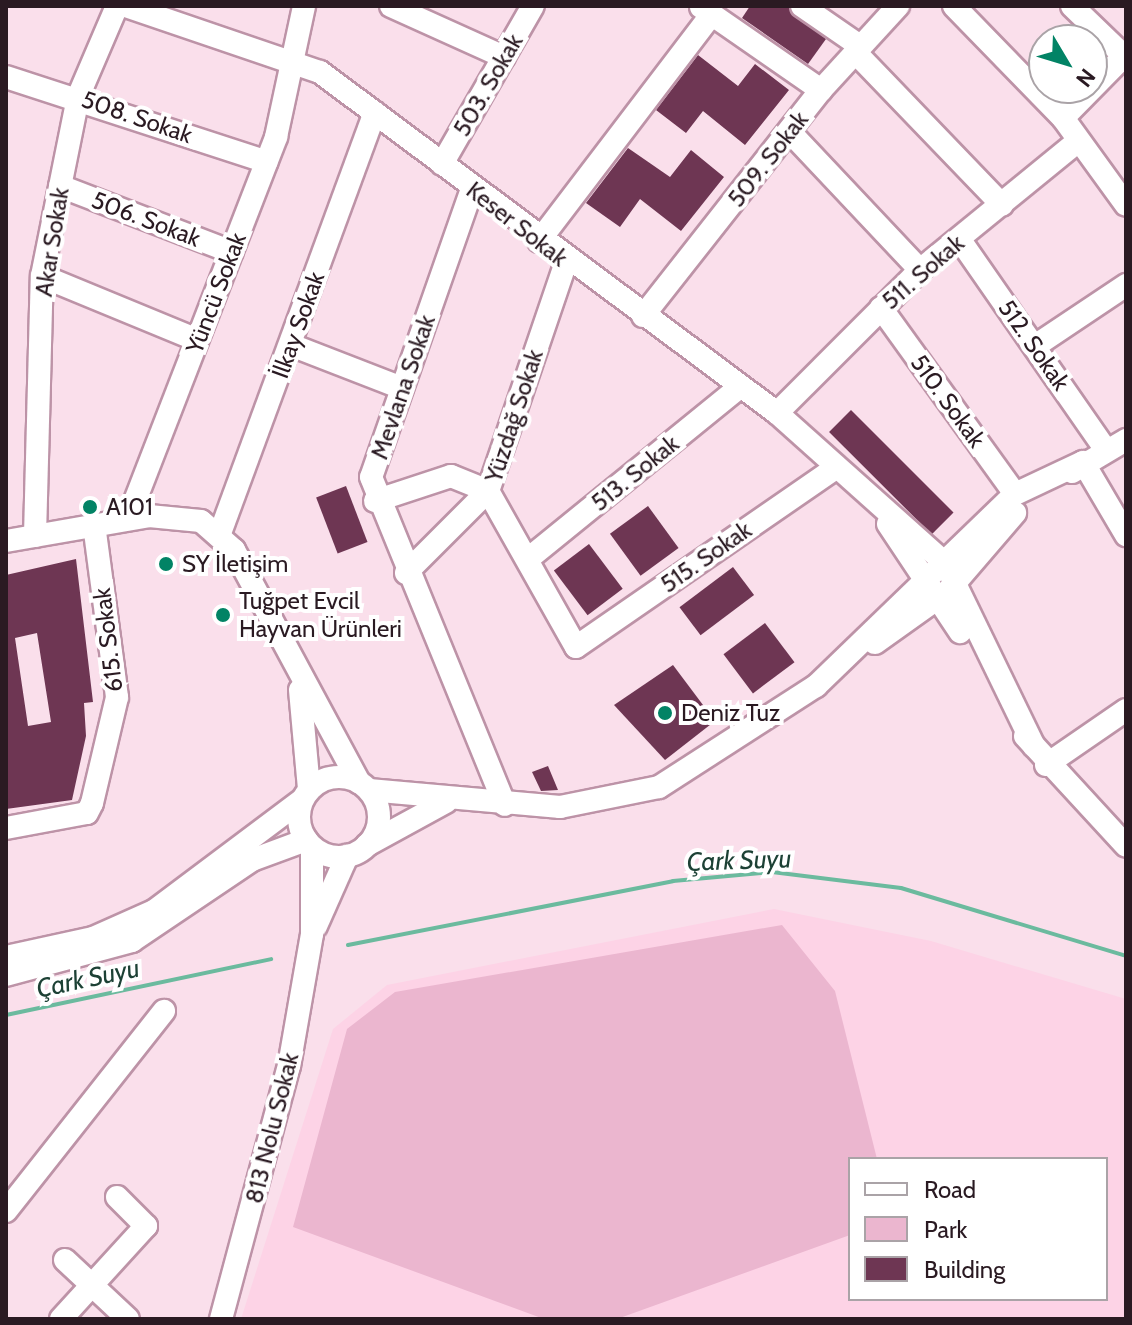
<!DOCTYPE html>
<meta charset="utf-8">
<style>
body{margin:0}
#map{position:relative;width:1132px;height:1325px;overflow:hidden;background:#fadfeb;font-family:Cabin,sans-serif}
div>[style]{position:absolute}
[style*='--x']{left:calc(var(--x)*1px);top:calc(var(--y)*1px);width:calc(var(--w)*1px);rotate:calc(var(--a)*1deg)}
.built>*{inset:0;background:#fdd3e6}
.green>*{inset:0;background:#ebb6cf}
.stream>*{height:4px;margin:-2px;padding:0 2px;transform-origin:2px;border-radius:2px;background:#6bba9e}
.building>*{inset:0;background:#6e3653;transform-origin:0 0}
.roads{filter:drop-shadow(2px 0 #bd93a7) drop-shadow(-2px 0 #bd93a7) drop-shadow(0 2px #bd93a7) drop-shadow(0 -2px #bd93a7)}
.minor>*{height:22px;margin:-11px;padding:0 11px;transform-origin:11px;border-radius:11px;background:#fff}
.minor>.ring{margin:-11px;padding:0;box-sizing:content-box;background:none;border:22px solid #fff;border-radius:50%}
.dots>*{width:22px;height:22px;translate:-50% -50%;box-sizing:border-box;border:4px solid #fff;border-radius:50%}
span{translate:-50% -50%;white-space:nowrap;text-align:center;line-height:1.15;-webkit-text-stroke:8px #fff;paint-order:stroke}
.street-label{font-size:24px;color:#2a1a22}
.poi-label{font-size:24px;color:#2a1a22}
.left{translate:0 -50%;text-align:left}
.water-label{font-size:26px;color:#1d4135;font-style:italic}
.frame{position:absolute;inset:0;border:8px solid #2a1a22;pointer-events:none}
.legend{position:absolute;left:848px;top:1157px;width:260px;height:144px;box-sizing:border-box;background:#fff;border:2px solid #aaa3a7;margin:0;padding:10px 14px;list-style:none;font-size:24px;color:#2a1a22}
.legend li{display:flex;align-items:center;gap:16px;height:40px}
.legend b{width:40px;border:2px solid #aaa3a7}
.north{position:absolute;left:1028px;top:24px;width:80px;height:80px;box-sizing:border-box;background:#fff;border:2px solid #aaa3a7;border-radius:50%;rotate:128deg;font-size:22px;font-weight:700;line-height:32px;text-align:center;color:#2a1a22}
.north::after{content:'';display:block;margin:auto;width:28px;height:36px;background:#028365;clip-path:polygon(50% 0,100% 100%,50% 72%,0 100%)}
</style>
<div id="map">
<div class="built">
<i style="clip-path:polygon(evenodd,774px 909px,931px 941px,1126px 999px,1126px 1319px,241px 1319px,333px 1029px,387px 985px,774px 909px,850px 1159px,1106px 1159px,1106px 1299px,850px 1299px,850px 1159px)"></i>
</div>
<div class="green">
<i style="clip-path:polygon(782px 925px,835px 991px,877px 1159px,850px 1159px,850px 1235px,617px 1319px,544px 1319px,293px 1227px,347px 1029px,395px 992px)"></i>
</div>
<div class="stream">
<i style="--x:348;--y:945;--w:331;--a:-11.1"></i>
<i style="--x:673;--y:881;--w:99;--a:-5.2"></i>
<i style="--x:772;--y:872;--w:130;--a:7.1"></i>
<i style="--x:901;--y:888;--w:235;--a:16.8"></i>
<i style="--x:6;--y:1015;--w:271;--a:-11.9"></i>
</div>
<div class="building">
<i style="clip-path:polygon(750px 6px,787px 6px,826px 39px,808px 64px,742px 18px)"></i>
<i style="clip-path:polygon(698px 55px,738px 86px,755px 64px,789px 90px,745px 145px,703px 111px,686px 133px,656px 110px)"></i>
<i style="clip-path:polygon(628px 148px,670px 177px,691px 150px,724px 177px,681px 231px,640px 199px,620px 227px,586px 203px)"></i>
<i style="left:851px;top:410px;width:145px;height:31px;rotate:45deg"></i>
<i style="left:346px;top:486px;width:60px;height:32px;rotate:69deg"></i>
<i style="left:648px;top:506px;width:52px;height:47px;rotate:54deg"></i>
<i style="left:589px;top:544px;width:56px;height:44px;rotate:53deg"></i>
<i style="clip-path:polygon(evenodd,76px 559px,93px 702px,84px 703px,86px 736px,72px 800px,6px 809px,6px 575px,76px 559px,37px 633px,51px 722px,28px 726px,15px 638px,37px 633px)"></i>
<i style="left:733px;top:567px;width:35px;height:67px;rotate:53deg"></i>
<i style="left:765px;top:623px;width:49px;height:52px;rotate:53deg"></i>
<i style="clip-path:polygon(673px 665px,715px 721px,665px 760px,614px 705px)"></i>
<i style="clip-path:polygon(548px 766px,558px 790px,541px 791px,532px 772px)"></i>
</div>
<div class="roads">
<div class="minor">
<i style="--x:126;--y:6;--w:205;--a:18.8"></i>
<i style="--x:320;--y:72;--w:570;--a:36.73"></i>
<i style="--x:777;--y:413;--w:225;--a:41.8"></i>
<i style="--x:945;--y:563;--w:203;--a:64.1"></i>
<i style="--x:391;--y:6;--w:124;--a:24.3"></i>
<i style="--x:802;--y:6;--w:70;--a:34.6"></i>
<i style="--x:954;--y:6;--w:156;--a:45.8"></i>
<i style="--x:1063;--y:118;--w:107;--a:54.1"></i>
<i style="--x:1072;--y:6;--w:75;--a:43.9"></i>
<i style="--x:701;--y:7;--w:146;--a:34.7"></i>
<i style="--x:855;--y:52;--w:212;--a:46.1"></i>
<i style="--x:6;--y:77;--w:274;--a:18"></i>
<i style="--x:1063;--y:118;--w:87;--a:-45.5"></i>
<i style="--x:790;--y:132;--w:190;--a:46.7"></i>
<i style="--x:442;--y:164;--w:182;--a:-60.1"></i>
<i style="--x:60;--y:186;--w:184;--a:21"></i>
<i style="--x:472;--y:189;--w:305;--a:109.3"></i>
<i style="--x:371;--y:477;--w:354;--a:67.8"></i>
<i style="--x:960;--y:240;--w:256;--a:55.2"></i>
<i style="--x:539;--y:241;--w:285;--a:-52.7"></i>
<i style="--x:566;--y:262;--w:242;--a:108.8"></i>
<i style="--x:488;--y:491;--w:179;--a:60.6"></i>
<i style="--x:576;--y:647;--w:315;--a:-34.6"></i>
<i style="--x:42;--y:276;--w:168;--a:22.4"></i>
<i style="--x:881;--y:308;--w:229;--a:54.2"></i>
<i style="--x:643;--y:316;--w:288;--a:-51.8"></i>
<i style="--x:821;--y:90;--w:114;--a:-47.5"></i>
<i style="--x:291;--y:345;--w:119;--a:21.2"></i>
<i style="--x:1035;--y:346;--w:110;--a:-33.8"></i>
<i style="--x:777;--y:413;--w:202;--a:-45"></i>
<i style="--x:920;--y:270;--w:204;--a:-39.2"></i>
<i style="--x:1083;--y:462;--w:85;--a:59.5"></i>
<i style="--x:1072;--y:472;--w:63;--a:-30.7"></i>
<i style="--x:375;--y:501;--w:80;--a:-18.2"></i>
<i style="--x:451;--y:476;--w:40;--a:22"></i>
<i style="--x:488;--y:491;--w:116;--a:135"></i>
<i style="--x:128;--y:519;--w:410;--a:-68.8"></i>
<i style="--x:276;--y:137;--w:134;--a:-77.9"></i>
<i style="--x:888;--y:524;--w:130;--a:56.3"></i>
<i style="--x:35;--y:536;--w:260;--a:-88.5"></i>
<i style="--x:42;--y:276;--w:183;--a:-78.6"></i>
<i style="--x:78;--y:97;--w:99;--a:-66.8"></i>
<i style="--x:219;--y:536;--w:451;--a:-69.8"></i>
<i style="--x:6;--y:541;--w:145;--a:-9.9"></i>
<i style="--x:149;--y:516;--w:52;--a:5.5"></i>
<i style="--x:201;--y:521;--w:44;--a:41.3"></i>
<i style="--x:234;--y:550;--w:264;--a:61.7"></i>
<i style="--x:528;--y:559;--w:274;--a:-39.1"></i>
<i style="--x:875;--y:643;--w:90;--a:-35.5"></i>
<i style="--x:948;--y:591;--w:103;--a:-49.3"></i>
<i style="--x:300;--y:690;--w:99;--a:84.8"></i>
<i style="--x:1025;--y:736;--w:149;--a:47.4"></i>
<i style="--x:1046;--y:765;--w:97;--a:-34.5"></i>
<i class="ring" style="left:299px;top:777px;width:58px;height:58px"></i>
<i style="--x:369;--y:790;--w:192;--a:5.1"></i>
<i style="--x:560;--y:807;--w:101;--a:-11.4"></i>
<i style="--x:659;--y:787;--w:187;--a:-32.8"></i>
<i style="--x:816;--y:686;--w:277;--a:-44"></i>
<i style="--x:1015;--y:494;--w:75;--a:-25.2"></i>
<i style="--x:6;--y:828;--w:82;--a:-10.5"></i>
<i style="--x:87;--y:813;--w:11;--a:-63"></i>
<i style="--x:92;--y:803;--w:109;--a:-76.7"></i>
<i style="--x:117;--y:697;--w:174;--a:-97.6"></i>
<i style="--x:367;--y:845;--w:90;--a:-28.6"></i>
<i style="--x:316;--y:926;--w:77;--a:-66.1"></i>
<i style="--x:6;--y:957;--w:89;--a:-12.3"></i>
<i style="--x:93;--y:938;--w:67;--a:-23.9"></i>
<i style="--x:154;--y:911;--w:185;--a:-36.9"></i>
<i style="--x:6;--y:975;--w:131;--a:-15.1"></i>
<i style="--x:132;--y:941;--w:145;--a:-34"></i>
<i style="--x:252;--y:860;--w:58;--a:-20.3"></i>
<i style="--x:6;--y:1211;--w:255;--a:-51.7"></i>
<i style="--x:65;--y:1260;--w:86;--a:43.1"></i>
<i style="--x:61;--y:1319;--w:126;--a:-47.6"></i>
<i style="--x:146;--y:1226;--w:41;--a:-135"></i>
<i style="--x:221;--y:1319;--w:262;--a:-75"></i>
<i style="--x:289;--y:1066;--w:134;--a:-80.1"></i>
<i style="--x:312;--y:934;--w:87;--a:-90"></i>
</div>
</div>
<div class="dots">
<i style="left:90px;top:507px;background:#028365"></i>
<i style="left:166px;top:564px;background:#028365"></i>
<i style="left:223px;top:615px;background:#028365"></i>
<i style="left:665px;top:713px;background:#028365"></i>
</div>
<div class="street-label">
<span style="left:488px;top:85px;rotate:-60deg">503. Sokak</span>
<span style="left:137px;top:117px;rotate:19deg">508. Sokak</span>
<span style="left:768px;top:159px;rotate:-52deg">509. Sokak</span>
<span style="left:146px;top:219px;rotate:21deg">506. Sokak</span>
<span style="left:517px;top:224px;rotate:38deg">Keser Sokak</span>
<span style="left:52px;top:242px;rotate:-81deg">Akar Sokak</span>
<span style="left:923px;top:272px;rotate:-41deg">511. Sokak</span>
<span style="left:216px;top:293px;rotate:-69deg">Yüncü Sokak</span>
<span style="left:298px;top:325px;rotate:-70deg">İlkay Sokak</span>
<span style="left:1034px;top:345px;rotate:55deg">512. Sokak</span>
<span style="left:403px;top:387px;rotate:-71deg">Mevlana Sokak</span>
<span style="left:948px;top:401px;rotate:54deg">510. Sokak</span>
<span style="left:514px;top:416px;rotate:-72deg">Yüzdağ Sokak</span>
<span style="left:635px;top:473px;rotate:-39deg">513. Sokak</span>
<span style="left:706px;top:557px;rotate:-35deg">515. Sokak</span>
<span style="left:108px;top:640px;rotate:-97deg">615. Sokak</span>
<span style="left:272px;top:1128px;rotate:-76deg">813 Nolu Sokak</span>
</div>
<div class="poi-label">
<span class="left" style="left:106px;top:507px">A101</span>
<span class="left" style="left:182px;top:564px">SY İletişim</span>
<span class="left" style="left:239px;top:615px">Tuğpet Evcil<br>Hayvan Ürünleri</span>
<span class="left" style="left:681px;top:713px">Deniz Tuz</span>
</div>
<div class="water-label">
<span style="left:739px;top:861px;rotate:-2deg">Çark Suyu</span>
<span style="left:88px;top:979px;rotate:-12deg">Çark Suyu</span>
</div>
<div class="frame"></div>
<ul class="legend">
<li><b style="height:10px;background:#fff"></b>Road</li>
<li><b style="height:22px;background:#ebb6cf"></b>Park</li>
<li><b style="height:22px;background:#6e3653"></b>Building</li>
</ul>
<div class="north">N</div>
</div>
